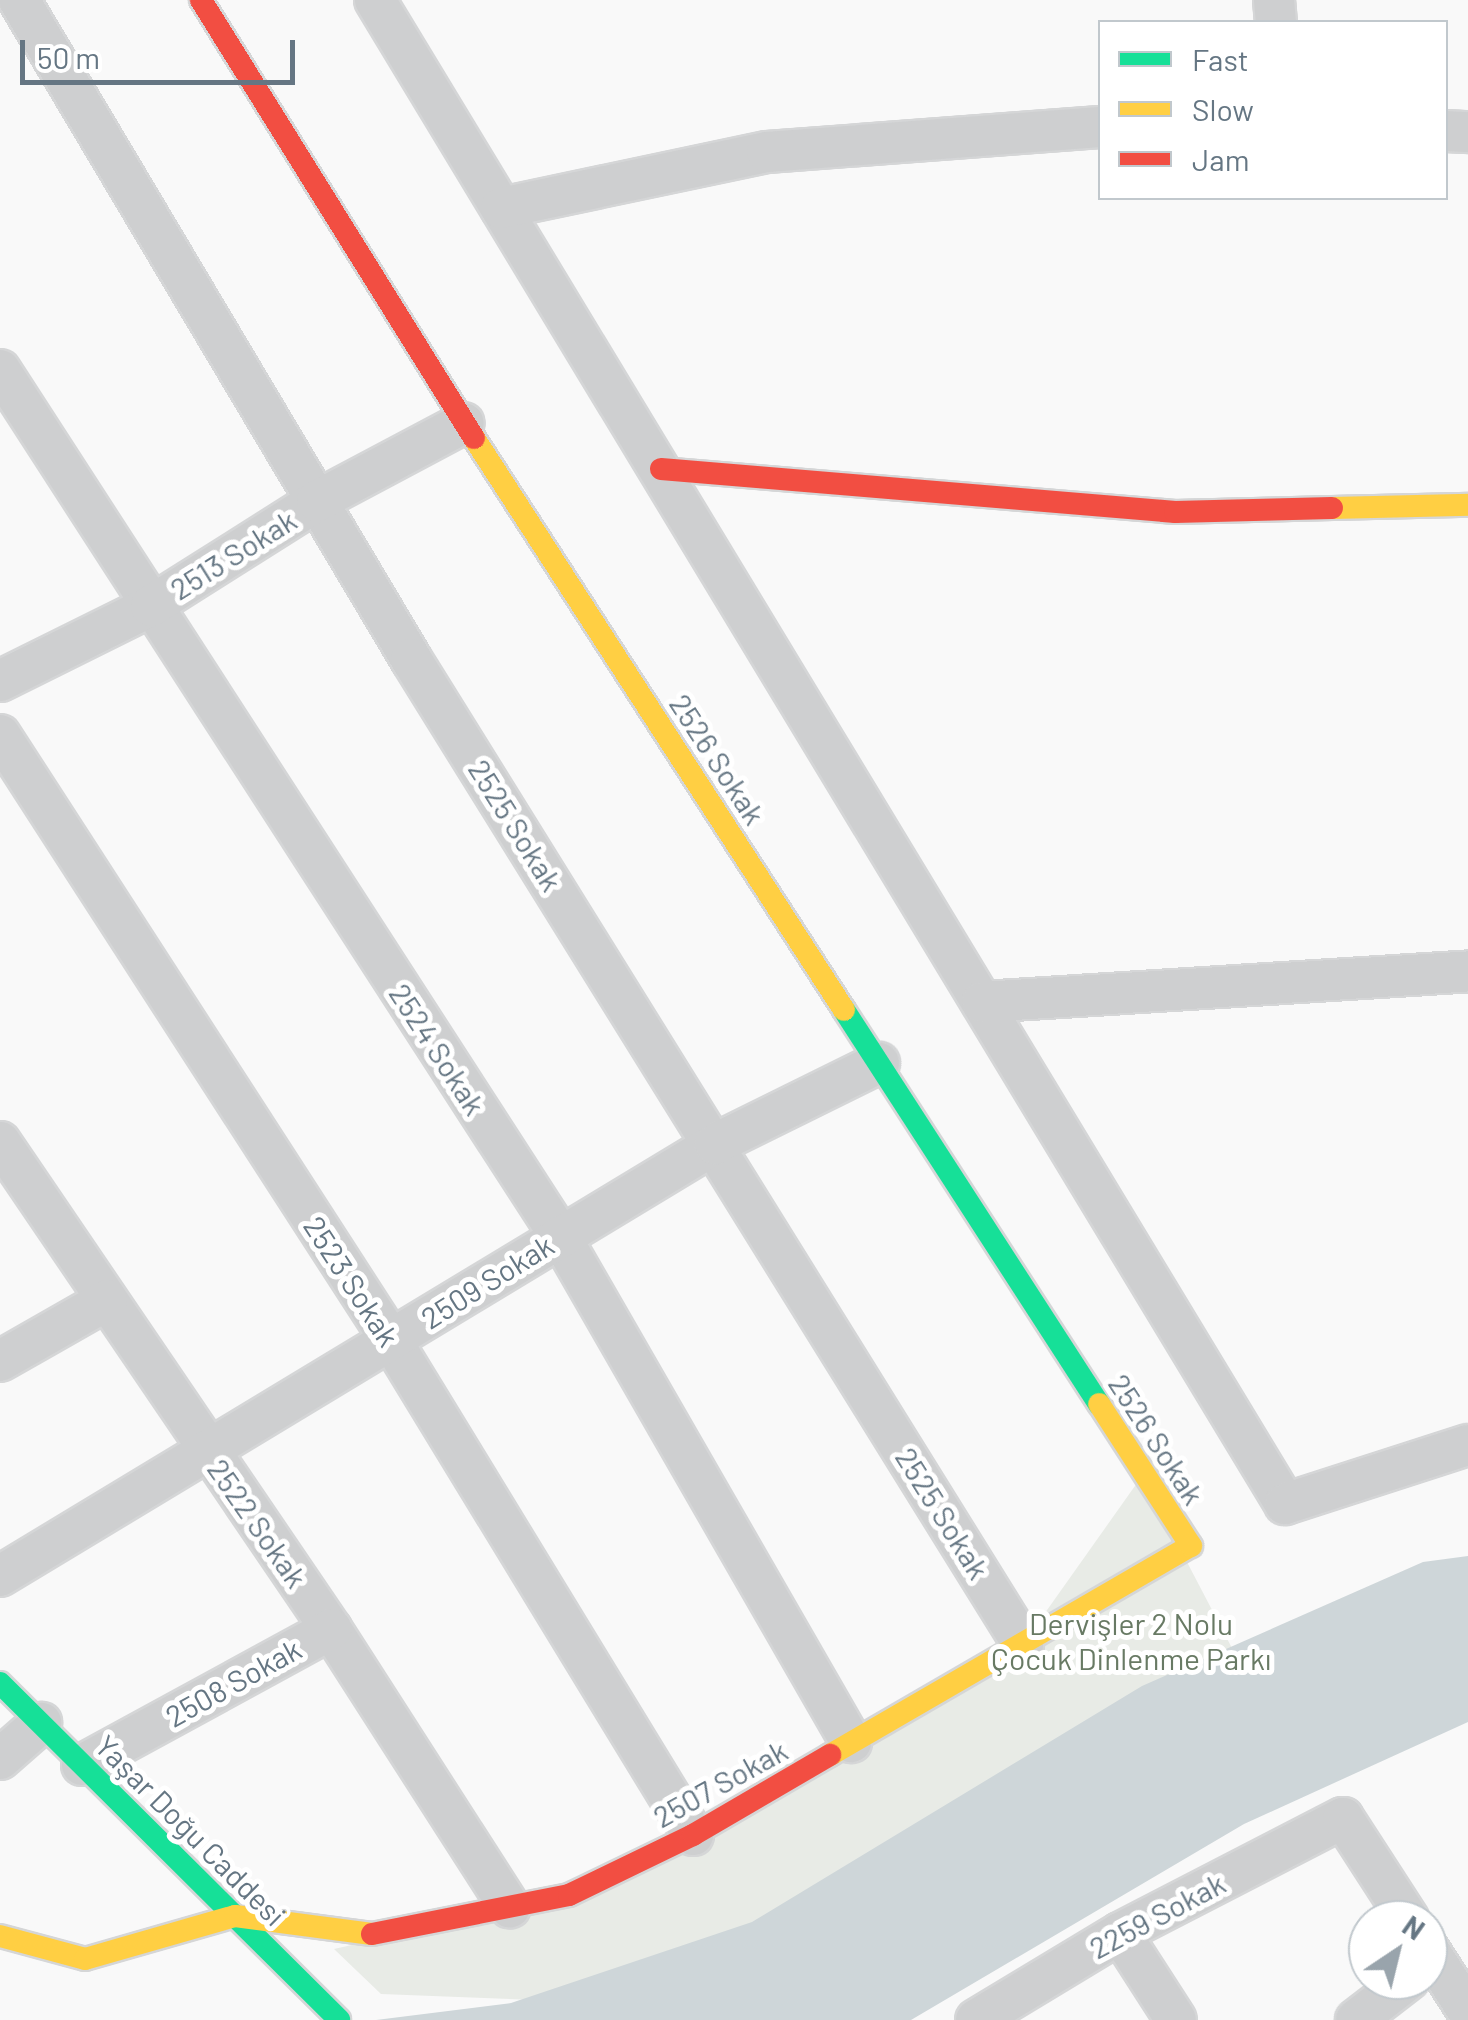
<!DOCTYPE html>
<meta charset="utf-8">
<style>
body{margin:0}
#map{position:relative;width:1468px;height:2020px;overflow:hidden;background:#f9f9f9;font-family:Barlow,sans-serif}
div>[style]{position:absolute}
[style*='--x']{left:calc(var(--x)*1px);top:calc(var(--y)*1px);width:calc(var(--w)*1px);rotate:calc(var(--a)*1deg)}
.green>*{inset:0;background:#e8ebe6}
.water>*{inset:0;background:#ced6d9}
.roads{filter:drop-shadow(2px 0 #d5d6d7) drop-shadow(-2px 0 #d5d6d7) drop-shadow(0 2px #d5d6d7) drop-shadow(0 -2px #d5d6d7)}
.street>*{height:40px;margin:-20px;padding:0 20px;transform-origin:20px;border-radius:20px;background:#cecfd0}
.fast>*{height:22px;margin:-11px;padding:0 11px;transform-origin:11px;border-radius:11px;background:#16e098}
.slow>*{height:22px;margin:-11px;padding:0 11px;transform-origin:11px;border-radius:11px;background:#ffcf43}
.jam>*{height:22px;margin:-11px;padding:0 11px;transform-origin:11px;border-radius:11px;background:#f24e42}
span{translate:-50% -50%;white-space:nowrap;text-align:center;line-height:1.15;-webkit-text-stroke:10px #fff;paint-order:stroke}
.street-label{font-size:30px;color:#657683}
.park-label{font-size:30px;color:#687a64}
.legend{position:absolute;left:1098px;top:20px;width:350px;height:180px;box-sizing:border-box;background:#fff;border:2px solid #c1c8cd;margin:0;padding:12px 18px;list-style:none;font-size:30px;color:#657683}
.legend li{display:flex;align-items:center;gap:20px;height:50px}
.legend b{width:50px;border:2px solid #c1c8cd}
.north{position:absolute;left:1348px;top:1900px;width:100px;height:100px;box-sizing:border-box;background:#fff;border:2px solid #c1c8cd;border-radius:50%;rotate:35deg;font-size:28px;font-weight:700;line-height:40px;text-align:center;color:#657683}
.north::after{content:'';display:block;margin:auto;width:35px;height:45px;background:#99a4ac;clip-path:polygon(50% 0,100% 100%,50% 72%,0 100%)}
.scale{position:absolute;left:20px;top:40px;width:275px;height:45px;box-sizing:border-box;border:5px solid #657683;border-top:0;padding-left:12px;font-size:30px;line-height:35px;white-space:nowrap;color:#657683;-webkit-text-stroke:8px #fff;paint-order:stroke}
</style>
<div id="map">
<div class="green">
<i style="clip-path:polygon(1142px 1476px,1245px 1673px,866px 1893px,584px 2002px,381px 1994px,334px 1949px,547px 1901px,1023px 1644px)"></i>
</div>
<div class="water">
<i style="clip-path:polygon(1468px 1556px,1468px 1722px,1244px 1824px,911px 2020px,376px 2020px,511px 2003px,752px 1922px,1142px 1686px,1423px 1562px)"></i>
</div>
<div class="roads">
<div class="street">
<i style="--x:19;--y:0;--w:767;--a:59.25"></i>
<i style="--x:411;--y:659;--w:1160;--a:58.15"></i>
<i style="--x:375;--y:0;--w:1758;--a:58.82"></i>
<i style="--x:1285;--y:1504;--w:192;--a:-17.9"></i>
<i style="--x:1274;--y:0;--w:22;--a:85"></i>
<i style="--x:1446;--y:131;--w:22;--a:3"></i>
<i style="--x:501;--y:208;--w:272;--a:-11.9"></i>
<i style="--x:767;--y:152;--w:334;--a:-4.3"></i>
<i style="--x:0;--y:370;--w:1031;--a:57.11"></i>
<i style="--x:560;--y:1236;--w:584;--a:60.1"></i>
<i style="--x:0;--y:681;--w:169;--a:-26.4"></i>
<i style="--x:151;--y:606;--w:196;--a:-32.3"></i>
<i style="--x:317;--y:501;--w:166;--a:-28"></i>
<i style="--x:0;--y:735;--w:720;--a:57.13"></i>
<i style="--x:391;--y:1340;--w:580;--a:58.61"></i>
<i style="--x:982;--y:1002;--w:487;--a:-3.6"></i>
<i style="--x:0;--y:1142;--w:589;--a:55.8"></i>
<i style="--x:331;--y:1629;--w:331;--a:57.3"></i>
<i style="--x:0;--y:1361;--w:123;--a:-29.7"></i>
<i style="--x:0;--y:1576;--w:835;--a:-31.14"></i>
<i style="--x:715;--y:1144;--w:183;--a:-26.3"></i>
<i style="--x:0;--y:1759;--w:55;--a:-41.3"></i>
<i style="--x:82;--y:1765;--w:284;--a:-28.6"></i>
<i style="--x:1120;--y:1933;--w:103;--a:57.2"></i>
<i style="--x:1428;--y:1949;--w:74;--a:57.2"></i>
<i style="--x:976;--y:2020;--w:168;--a:-31.1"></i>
<i style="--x:1120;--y:1933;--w:251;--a:-27.3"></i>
<i style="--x:1343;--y:1818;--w:121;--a:57.1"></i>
<i style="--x:1356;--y:2020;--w:66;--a:-37.6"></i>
</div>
<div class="fast">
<i style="--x:844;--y:1010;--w:469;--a:57.1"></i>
<i style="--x:0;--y:1683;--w:478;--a:44.8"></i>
</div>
<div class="slow">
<i style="--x:474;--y:438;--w:681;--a:57.1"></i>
<i style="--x:1332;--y:508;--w:136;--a:-1.3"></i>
<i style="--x:830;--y:1755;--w:417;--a:-30.1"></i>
<i style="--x:1191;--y:1546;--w:169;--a:-122.9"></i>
<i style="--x:0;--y:1936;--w:88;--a:15.1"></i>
<i style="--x:85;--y:1959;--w:156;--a:-16"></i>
<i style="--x:235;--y:1916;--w:138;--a:7.5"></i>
</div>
<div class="jam">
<i style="--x:201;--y:0;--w:516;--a:58.07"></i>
<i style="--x:661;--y:469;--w:516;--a:4.78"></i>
<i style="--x:1175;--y:512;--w:157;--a:-1.5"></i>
<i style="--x:372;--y:1934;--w:201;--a:-11.2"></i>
<i style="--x:569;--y:1895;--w:138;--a:-25.8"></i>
<i style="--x:693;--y:1835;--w:159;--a:-30.3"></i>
</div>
</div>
<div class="street-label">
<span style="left:233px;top:554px;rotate:-32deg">2513 Sokak</span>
<span style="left:718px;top:759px;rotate:57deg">2526 Sokak</span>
<span style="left:516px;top:825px;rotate:58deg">2525 Sokak</span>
<span style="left:438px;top:1049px;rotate:57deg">2524 Sokak</span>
<span style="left:352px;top:1281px;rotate:57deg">2523 Sokak</span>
<span style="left:487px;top:1281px;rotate:-32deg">2509 Sokak</span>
<span style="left:1157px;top:1439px;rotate:57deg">2526 Sokak</span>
<span style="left:943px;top:1513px;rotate:58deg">2525 Sokak</span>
<span style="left:258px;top:1523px;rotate:55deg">2522 Sokak</span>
<span style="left:233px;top:1682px;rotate:-29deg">2508 Sokak</span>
<span style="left:720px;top:1783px;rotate:-29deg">2507 Sokak</span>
<span style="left:191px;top:1830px;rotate:45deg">Yaşar Doğu Caddesi</span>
<span style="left:1157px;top:1915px;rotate:-28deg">2259 Sokak</span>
</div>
<div class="park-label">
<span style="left:1131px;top:1640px">Dervişler 2 Nolu<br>Çocuk Dinlenme Parkı</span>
</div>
<ul class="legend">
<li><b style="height:12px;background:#16e098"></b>Fast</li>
<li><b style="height:12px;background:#ffcf43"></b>Slow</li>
<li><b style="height:12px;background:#f24e42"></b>Jam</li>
</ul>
<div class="north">N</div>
<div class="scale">50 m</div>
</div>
